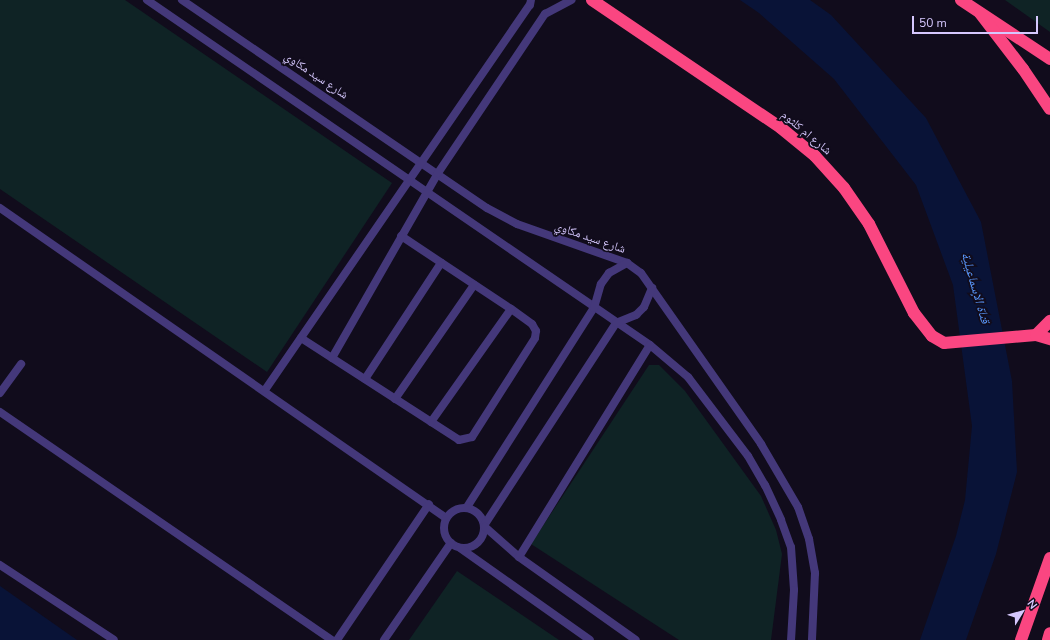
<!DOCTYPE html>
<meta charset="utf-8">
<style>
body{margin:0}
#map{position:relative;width:1050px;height:640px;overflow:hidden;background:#110c1c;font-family:"Nunito Sans","Noto Naskh Arabic",sans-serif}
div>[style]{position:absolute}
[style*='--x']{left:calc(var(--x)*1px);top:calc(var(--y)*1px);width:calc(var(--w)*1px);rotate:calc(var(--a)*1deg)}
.green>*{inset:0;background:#0f2325}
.water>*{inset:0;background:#091337}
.lane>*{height:8px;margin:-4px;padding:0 4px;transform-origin:4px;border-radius:4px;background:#44387a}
.lane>.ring{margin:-4px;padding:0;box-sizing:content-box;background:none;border:8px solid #44387a;border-radius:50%}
.highway>*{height:12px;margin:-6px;padding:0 6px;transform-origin:6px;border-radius:6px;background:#fa4681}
span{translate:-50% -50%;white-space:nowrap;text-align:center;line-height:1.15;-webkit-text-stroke:3.5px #110c1c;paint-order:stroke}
.street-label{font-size:12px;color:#d6c8fe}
.water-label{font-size:13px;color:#5997fb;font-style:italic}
.north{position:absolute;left:1002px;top:592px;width:40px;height:40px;-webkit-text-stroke:3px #110c1c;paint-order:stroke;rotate:53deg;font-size:11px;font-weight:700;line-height:16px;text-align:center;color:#d6c8fe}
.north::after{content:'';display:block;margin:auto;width:14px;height:18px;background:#d6c8fe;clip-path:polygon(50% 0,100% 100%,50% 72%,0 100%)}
.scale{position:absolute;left:912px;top:16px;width:126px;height:18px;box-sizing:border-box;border:2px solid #d6c8fe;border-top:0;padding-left:5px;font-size:12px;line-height:14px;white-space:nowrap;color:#d6c8fe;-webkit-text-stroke:3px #110c1c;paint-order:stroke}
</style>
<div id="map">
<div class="green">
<i style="clip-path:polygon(0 0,125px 0,392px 183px,267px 372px,0 189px)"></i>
<i style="clip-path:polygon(1005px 0,1050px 0,1050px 32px)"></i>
<i style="clip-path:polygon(649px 365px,659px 365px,685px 391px,761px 496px,776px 530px,782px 554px,771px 640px,679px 640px,531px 544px)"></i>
<i style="clip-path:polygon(457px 571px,559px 640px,409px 640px)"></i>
</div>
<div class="water">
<i style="clip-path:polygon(740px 0,810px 0,831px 15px,926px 118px,981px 222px,1012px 381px,1017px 472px,996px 554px,966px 640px,920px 640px,956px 536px,965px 500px,972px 426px,953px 285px,916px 185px,834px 79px,759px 13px)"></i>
<i style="clip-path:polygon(0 586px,77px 640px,0 640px)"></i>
</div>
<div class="lane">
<i style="--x:147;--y:0;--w:610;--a:34.45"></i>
<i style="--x:650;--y:345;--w:50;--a:40.1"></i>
<i style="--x:688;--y:377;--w:99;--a:52.8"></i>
<i style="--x:748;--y:456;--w:34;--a:60"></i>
<i style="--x:765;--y:485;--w:38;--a:65"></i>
<i style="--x:781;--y:520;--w:29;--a:70"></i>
<i style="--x:791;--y:547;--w:43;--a:86"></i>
<i style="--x:794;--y:590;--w:50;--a:93.4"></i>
<i style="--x:182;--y:0;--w:369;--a:34.3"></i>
<i style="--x:487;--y:208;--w:34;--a:28"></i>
<i style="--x:517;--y:224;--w:117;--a:19.5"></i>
<i style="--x:627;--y:263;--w:17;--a:36"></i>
<i style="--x:641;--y:273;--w:209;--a:54.9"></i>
<i style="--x:761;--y:444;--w:73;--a:59.6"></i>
<i style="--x:798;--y:507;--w:34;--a:71"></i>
<i style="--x:809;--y:539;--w:35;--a:80"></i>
<i style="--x:815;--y:573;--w:67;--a:92.6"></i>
<i style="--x:0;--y:208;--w:543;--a:34.8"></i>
<i style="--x:301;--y:338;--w:188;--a:32.8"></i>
<i style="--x:459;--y:440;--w:13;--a:-13"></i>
<i style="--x:472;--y:437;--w:117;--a:-57.5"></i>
<i style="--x:535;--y:338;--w:7;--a:-82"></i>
<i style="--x:536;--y:331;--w:8;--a:-120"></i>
<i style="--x:532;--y:324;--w:26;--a:-144"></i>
<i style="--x:511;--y:309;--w:132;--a:-146.4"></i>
<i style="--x:332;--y:358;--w:213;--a:-60.2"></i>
<i style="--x:438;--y:173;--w:192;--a:-56.1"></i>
<i style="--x:545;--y:14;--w:30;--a:-28"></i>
<i style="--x:365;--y:379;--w:139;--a:-56.8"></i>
<i style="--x:265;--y:390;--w:467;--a:-55.5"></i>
<i style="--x:530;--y:5;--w:5;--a:-79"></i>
<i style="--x:0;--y:393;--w:36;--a:-54"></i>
<i style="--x:395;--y:399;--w:139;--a:-55.3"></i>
<i style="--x:0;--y:412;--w:403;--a:34.5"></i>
<i style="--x:431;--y:422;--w:138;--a:-54.7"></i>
<i style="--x:467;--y:507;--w:236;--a:-57.5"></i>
<i style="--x:594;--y:308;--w:25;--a:-74"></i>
<i style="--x:601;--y:284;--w:14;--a:-54"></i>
<i style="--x:609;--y:273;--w:21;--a:-29"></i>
<i class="ring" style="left:444px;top:508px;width:32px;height:32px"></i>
<i style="--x:485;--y:524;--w:240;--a:-56.9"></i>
<i style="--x:616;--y:323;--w:22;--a:-22"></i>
<i style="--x:636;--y:315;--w:11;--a:-45"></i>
<i style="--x:644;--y:307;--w:21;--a:-67"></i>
<i style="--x:485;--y:527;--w:45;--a:41.4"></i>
<i style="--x:519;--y:557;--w:143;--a:35.4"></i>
<i style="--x:460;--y:548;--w:159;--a:35.3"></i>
<i style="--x:519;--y:557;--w:249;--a:-58.3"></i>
<i style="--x:0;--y:565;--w:136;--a:33.3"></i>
<i style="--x:337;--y:640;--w:164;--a:-55.9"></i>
<i style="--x:384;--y:640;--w:118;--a:-55.4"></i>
</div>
<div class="highway">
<i style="--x:592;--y:0;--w:228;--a:34.1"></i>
<i style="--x:781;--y:128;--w:44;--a:39.5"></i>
<i style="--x:815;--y:156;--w:43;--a:47.8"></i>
<i style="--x:844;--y:188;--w:44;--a:55.2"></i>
<i style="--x:869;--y:224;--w:100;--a:63.2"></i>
<i style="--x:914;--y:313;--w:29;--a:52"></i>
<i style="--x:932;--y:336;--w:14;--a:30"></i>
<i style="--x:944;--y:343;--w:92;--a:-5"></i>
<i style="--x:1036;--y:335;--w:15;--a:16"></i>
<i style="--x:961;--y:0;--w:107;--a:33.5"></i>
<i style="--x:980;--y:13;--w:71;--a:52.5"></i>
<i style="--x:1023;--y:69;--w:48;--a:56"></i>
<i style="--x:1036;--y:335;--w:20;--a:-45"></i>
<i style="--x:1021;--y:640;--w:87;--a:-70.5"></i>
<i style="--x:1048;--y:640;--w:7;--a:-74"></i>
</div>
<div class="street-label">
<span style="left:316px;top:76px;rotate:34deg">شارع سيد مكاوي</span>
<span style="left:806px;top:133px;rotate:40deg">شارع ام كلثوم</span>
<span style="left:590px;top:238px;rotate:19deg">شارع سيد مكاوي</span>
</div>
<div class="water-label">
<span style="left:975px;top:288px;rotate:74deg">قناة الإسماعيلية</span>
</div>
<div class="north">N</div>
<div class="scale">50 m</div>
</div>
